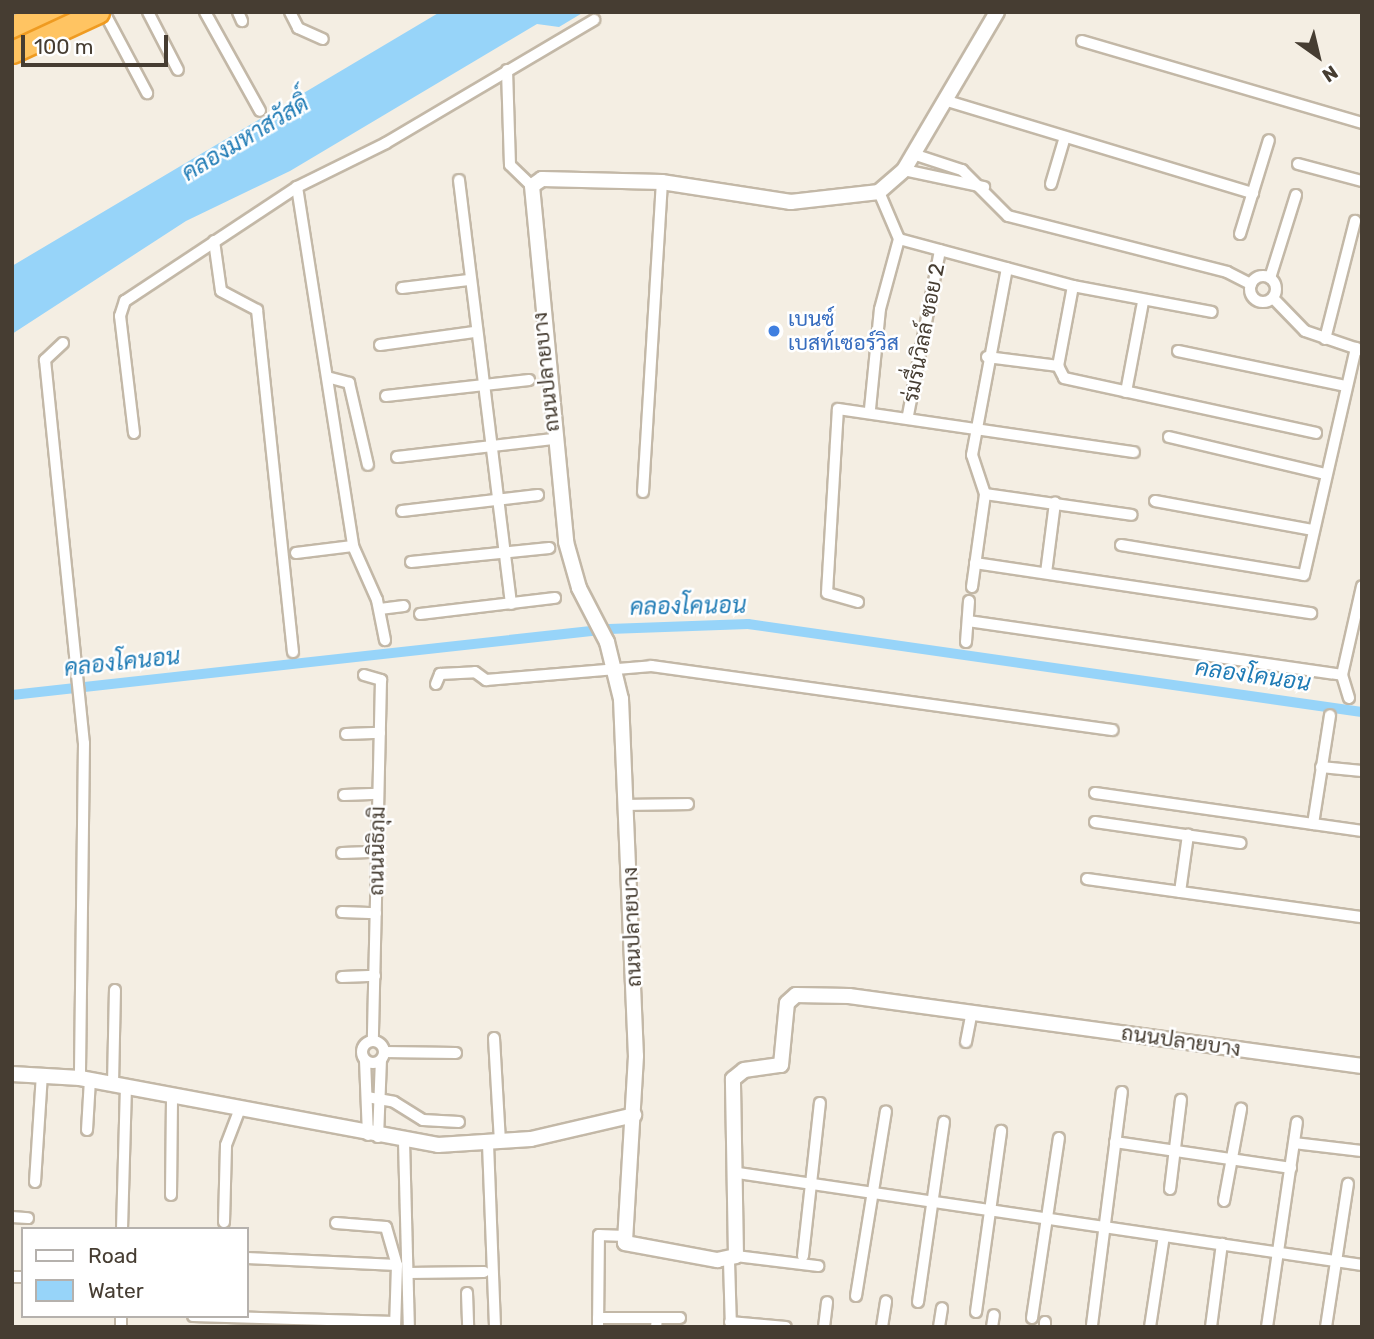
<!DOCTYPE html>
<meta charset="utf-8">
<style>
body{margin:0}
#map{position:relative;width:1374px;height:1339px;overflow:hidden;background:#f4eee3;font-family:Rubik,Sarabun,sans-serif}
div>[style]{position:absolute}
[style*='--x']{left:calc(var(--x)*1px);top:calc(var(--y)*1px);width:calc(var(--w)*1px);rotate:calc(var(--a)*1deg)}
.water>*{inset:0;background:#97d4f9}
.canal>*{height:10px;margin:-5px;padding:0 5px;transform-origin:5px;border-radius:5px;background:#97d4f9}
.roads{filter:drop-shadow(2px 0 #c3b8a7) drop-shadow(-2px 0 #c3b8a7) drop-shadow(0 2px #c3b8a7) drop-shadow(0 -2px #c3b8a7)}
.minor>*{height:10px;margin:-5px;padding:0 5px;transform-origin:5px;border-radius:5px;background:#fff}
.minor>.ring{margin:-5px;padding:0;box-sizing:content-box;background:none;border:10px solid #fff;border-radius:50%}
.tertiary>*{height:14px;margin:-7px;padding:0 7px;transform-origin:7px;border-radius:7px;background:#fff}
.motorway>*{height:21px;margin:-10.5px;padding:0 10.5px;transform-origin:10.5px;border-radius:10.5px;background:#ffc462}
.bridges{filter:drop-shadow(2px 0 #ef9b21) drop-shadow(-2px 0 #ef9b21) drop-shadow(0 2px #ef9b21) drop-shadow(0 -2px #ef9b21)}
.motorway-bridge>*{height:21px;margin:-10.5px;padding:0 10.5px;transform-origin:10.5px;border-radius:10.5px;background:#ffc462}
.dots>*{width:19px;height:19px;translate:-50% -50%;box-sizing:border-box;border:4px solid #fff;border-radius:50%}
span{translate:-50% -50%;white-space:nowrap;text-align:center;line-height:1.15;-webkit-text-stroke:5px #fff;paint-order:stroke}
.shop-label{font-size:21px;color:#366cbe}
.left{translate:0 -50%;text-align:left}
.street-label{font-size:21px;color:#463d32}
.water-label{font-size:23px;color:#1f7bb5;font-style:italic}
.frame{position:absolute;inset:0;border:14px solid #463d32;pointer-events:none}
.legend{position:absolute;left:21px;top:1227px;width:228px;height:91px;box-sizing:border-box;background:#fff;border:2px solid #b5b1ad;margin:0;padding:9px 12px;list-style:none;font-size:21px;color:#463d32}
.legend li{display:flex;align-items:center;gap:14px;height:35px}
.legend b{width:35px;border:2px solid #b5b1ad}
.north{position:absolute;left:1283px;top:21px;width:70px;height:70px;-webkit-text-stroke:5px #fff;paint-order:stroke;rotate:146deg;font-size:19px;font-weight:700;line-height:28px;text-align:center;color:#463d32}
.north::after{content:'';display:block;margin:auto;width:24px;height:32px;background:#463d32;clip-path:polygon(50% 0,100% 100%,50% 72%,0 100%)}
.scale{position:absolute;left:21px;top:35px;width:147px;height:32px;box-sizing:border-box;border:4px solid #463d32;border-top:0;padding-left:9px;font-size:21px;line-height:24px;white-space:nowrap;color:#463d32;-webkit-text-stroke:5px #fff;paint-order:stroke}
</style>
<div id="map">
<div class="water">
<i style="clip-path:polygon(440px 12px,584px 12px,559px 27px,537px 24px,290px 171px,186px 221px,12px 334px,12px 266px)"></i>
</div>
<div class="canal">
<i style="--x:12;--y:695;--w:601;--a:-6.31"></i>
<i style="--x:609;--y:629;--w:139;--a:-2.1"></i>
<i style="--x:748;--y:624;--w:620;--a:8.16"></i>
</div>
<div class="roads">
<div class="minor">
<i style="--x:104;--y:12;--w:92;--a:62"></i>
<i style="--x:148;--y:12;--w:65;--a:62.7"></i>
<i style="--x:205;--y:12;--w:113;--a:60.9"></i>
<i style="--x:238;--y:12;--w:10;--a:66"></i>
<i style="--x:290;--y:12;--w:18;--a:63"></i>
<i style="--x:298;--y:28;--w:27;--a:24"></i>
<i style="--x:1082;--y:41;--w:292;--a:16.3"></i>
<i style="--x:507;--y:70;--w:95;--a:88.2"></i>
<i style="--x:510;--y:165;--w:30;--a:44"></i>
<i style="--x:944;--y:100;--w:323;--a:16.8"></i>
<i style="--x:913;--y:154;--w:52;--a:18.1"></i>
<i style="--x:962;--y:170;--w:65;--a:45"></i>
<i style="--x:1008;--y:216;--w:226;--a:14.3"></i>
<i style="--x:1227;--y:272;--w:27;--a:27"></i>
<i style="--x:1298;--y:164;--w:66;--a:14.9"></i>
<i style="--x:904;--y:170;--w:82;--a:12"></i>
<i style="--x:459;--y:180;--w:427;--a:83"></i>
<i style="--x:1051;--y:184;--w:46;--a:-73.5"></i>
<i style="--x:297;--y:187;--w:363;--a:81.1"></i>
<i style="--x:353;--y:546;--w:59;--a:66"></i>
<i style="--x:377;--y:600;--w:41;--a:78.7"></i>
<i style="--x:879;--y:192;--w:51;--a:66.9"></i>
<i style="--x:1240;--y:234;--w:98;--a:-72.9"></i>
<i style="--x:899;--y:239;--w:180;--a:15.1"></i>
<i style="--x:1073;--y:286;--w:141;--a:10.6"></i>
<i style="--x:214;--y:241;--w:50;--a:82"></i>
<i style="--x:221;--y:291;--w:41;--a:27.8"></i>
<i style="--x:257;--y:310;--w:344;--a:84"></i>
<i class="ring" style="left:1250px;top:276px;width:16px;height:16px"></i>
<i style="--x:1270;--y:278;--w:87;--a:-72.6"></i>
<i style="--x:1073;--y:286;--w:81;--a:100.6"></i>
<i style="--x:1058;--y:366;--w:13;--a:63"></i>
<i style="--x:1064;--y:378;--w:258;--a:12.3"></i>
<i style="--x:402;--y:288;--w:67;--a:-6.8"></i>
<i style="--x:1273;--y:298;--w:46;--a:45.9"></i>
<i style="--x:1305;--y:331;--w:59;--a:18.7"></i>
<i style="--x:1325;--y:339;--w:122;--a:-75.7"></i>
<i style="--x:63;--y:343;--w:25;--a:137"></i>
<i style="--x:45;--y:360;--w:385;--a:84.2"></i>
<i style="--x:84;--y:743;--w:335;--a:90.7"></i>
<i style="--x:380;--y:345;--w:95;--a:-7.9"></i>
<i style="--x:1178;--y:351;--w:172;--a:11.8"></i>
<i style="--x:987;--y:357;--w:72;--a:7.2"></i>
<i style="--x:327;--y:377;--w:23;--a:15"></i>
<i style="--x:349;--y:383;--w:84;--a:77"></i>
<i style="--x:1126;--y:392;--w:92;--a:-79.3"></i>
<i style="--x:386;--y:396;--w:144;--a:-6.4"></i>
<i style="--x:870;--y:409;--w:100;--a:-84.3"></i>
<i style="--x:880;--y:309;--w:73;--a:-74.8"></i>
<i style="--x:908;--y:415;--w:168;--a:-79"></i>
<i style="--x:134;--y:433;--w:118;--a:-96.8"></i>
<i style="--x:120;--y:316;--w:16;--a:-72"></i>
<i style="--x:125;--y:301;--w:206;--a:-33.5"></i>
<i style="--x:297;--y:187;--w:99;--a:-26.3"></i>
<i style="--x:386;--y:143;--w:242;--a:-30.6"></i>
<i style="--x:1169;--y:437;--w:161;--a:13.3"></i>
<i style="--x:397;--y:457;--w:157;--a:-6.6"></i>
<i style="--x:643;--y:492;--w:311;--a:-86.5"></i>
<i style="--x:985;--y:494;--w:148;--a:8.1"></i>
<i style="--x:1155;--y:501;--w:161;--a:10.4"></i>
<i style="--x:402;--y:511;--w:137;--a:-6.7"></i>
<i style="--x:1121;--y:545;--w:185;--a:9.3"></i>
<i style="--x:1304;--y:575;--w:233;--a:-77.1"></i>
<i style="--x:296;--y:553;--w:57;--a:-7"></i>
<i style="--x:411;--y:562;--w:139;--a:-5.8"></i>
<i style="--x:975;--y:563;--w:340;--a:8.5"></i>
<i style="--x:1046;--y:573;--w:71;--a:-82.7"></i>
<i style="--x:972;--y:587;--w:94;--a:-82"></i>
<i style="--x:985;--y:494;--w:41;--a:-108.4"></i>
<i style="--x:972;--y:455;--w:190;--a:-79.4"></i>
<i style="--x:858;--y:602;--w:32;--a:-164"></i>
<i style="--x:827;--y:593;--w:184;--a:-86.6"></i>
<i style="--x:838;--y:409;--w:299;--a:8.3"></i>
<i style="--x:380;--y:609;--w:24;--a:-7"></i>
<i style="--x:420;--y:614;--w:136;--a:-6.8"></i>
<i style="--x:968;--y:621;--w:378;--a:8.2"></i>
<i style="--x:1342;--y:675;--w:24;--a:73"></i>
<i style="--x:966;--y:642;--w:41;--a:-85.8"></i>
<i style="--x:364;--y:675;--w:18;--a:16"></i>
<i style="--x:381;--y:680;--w:361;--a:91.3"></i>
<i style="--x:1342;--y:675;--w:91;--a:-77.3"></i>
<i style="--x:436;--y:684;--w:11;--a:-68"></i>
<i style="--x:440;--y:674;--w:35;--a:-3"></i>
<i style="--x:475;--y:672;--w:14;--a:36"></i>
<i style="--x:486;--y:680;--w:166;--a:-4.8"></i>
<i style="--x:651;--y:666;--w:466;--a:7.9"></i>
<i style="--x:346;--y:734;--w:34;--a:-2"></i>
<i style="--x:1321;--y:767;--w:41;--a:5.6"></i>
<i style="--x:1095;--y:793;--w:270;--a:8.1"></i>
<i style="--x:344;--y:795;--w:34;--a:-2"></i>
<i style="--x:627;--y:805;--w:61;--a:-0.9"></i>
<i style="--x:1095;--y:822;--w:147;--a:8.2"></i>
<i style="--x:1313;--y:824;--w:110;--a:-81.1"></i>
<i style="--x:342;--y:853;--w:35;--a:-2"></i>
<i style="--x:1087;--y:879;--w:278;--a:7.9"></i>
<i style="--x:1180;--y:892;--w:58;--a:-82"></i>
<i style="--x:342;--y:912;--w:34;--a:2"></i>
<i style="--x:342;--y:977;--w:33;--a:-2"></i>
<i style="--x:494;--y:1038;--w:104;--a:86.7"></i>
<i class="ring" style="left:362px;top:1041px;width:12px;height:12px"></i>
<i style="--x:966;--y:1042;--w:31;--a:-79"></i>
<i style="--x:384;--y:1052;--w:72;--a:0.8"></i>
<i style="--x:365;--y:1060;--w:75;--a:87.7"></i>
<i style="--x:113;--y:1084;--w:94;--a:-88.8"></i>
<i style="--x:367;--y:1097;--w:27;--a:10"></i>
<i style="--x:394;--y:1102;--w:34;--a:32"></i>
<i style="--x:423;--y:1120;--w:36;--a:3"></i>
<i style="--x:87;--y:1130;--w:50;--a:-86.6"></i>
<i style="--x:378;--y:1137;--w:77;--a:-87.8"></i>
<i style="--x:404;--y:1141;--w:186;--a:88.5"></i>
<i style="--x:1115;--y:1142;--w:178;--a:8.4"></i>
<i style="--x:1294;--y:1143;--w:68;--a:6.7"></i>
<i style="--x:488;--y:1144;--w:183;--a:87.8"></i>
<i style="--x:738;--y:1173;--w:631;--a:8.39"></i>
<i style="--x:35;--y:1182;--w:107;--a:-86.3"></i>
<i style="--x:1170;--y:1189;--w:90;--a:-83"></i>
<i style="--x:171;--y:1195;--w:99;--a:-89.4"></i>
<i style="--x:1224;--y:1201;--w:94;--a:-79.5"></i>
<i style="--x:12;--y:1217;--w:16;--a:4"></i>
<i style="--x:224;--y:1222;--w:77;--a:-88.5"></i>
<i style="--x:226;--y:1145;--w:39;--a:-69"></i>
<i style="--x:336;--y:1223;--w:50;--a:4.6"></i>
<i style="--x:386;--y:1227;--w:40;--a:74"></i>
<i style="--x:397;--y:1265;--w:62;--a:91.8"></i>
<i style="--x:122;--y:1229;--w:143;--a:-88.4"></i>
<i style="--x:736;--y:1256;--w:83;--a:7"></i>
<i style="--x:803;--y:1256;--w:154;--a:-83.7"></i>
<i style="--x:247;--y:1258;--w:150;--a:2.7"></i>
<i style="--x:729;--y:1261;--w:66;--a:88.3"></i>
<i style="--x:408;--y:1273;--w:76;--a:-0.8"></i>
<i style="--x:12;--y:1277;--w:11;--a:0"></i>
<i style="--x:467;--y:1293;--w:34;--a:88"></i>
<i style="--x:856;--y:1296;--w:187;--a:-80.8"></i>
<i style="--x:918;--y:1302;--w:182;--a:-81.8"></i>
<i style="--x:976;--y:1312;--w:183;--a:-82.1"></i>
<i style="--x:193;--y:1316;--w:202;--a:1.7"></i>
<i style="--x:598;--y:1318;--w:59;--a:0"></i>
<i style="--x:657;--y:1318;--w:9;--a:96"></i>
<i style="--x:657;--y:1318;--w:23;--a:0"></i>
<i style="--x:1032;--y:1318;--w:182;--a:-81.5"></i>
<i style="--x:730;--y:1322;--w:56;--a:5.1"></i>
<i style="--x:1092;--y:1325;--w:235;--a:-82.7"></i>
<i style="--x:121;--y:1327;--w:11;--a:-90"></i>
<i style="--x:598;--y:1327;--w:92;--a:-89.4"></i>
<i style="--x:599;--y:1235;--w:26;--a:2"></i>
<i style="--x:824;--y:1327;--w:25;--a:-83"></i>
<i style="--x:882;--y:1327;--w:26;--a:-81"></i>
<i style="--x:939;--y:1327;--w:19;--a:-81"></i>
<i style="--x:992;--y:1327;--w:12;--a:-81"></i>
<i style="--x:1045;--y:1327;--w:5;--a:-90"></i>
<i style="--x:1150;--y:1327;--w:92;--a:-81.3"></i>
<i style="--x:1211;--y:1327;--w:84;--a:-82.5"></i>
<i style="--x:1267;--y:1327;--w:207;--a:-81.7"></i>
<i style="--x:1326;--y:1327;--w:145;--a:-81.3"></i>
</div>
<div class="tertiary">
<i style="--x:997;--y:12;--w:183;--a:120.5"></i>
<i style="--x:904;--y:170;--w:33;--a:139"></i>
<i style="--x:879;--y:192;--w:89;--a:173.5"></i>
<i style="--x:791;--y:202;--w:131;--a:-171.2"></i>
<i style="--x:662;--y:182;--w:120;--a:-178.6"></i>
<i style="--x:542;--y:179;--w:12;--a:145"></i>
<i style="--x:532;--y:186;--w:358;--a:84.5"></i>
<i style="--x:566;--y:542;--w:48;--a:74.2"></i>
<i style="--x:579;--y:588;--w:61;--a:62.6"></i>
<i style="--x:607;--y:642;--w:59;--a:76.2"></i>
<i style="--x:621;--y:699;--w:357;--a:87.6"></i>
<i style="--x:636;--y:1056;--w:187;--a:93.4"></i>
<i style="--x:625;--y:1243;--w:94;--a:10.5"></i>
<i style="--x:717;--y:1260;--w:19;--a:-12"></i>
<i style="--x:736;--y:1256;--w:177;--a:-91"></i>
<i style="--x:733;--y:1079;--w:14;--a:-39"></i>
<i style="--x:744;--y:1070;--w:37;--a:-8"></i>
<i style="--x:781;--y:1065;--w:62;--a:-84.5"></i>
<i style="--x:787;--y:1003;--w:12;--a:-42"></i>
<i style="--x:796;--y:995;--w:53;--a:1.1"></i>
<i style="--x:849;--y:996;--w:518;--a:7.77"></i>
<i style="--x:12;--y:1074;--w:68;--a:3.4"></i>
<i style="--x:80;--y:1078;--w:364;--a:10.6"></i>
<i style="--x:438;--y:1145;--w:93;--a:-3.7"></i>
<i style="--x:531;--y:1139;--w:106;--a:-13.1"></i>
</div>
<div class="motorway">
<i style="--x:12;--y:28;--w:31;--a:-31"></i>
<i style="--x:29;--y:36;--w:48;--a:-30.3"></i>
</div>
</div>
<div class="bridges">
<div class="motorway-bridge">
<i style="--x:12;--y:52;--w:95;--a:-24.9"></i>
</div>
</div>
<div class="dots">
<i style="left:774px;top:331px;background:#3f7fe0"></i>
</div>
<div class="shop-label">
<span class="left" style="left:788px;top:331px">เบนซ์<br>เบสท์เซอร์วิส</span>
</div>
<div class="street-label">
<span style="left:924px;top:333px;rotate:-79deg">ร่มรื่นวิลล์ ซอย 2</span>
<span style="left:546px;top:372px;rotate:-96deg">ถนนปลายบาง</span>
<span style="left:377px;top:851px;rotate:-89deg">ถนนนิธิภุมิ</span>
<span style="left:632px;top:927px;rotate:-92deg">ถนนปลายบาง</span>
<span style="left:1181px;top:1041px;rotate:8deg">ถนนปลายบาง</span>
</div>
<div class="water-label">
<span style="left:245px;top:138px;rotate:-31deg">คลองมหาสวัสดิ์</span>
<span style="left:688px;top:606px;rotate:-1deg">คลองโคนอน</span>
<span style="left:122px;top:662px;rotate:-6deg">คลองโคนอน</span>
<span style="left:1253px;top:675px;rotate:8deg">คลองโคนอน</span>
</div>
<div class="frame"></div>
<ul class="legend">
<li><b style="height:9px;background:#fff"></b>Road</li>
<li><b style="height:19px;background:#97d4f9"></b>Water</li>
</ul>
<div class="north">N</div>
<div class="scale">100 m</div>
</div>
